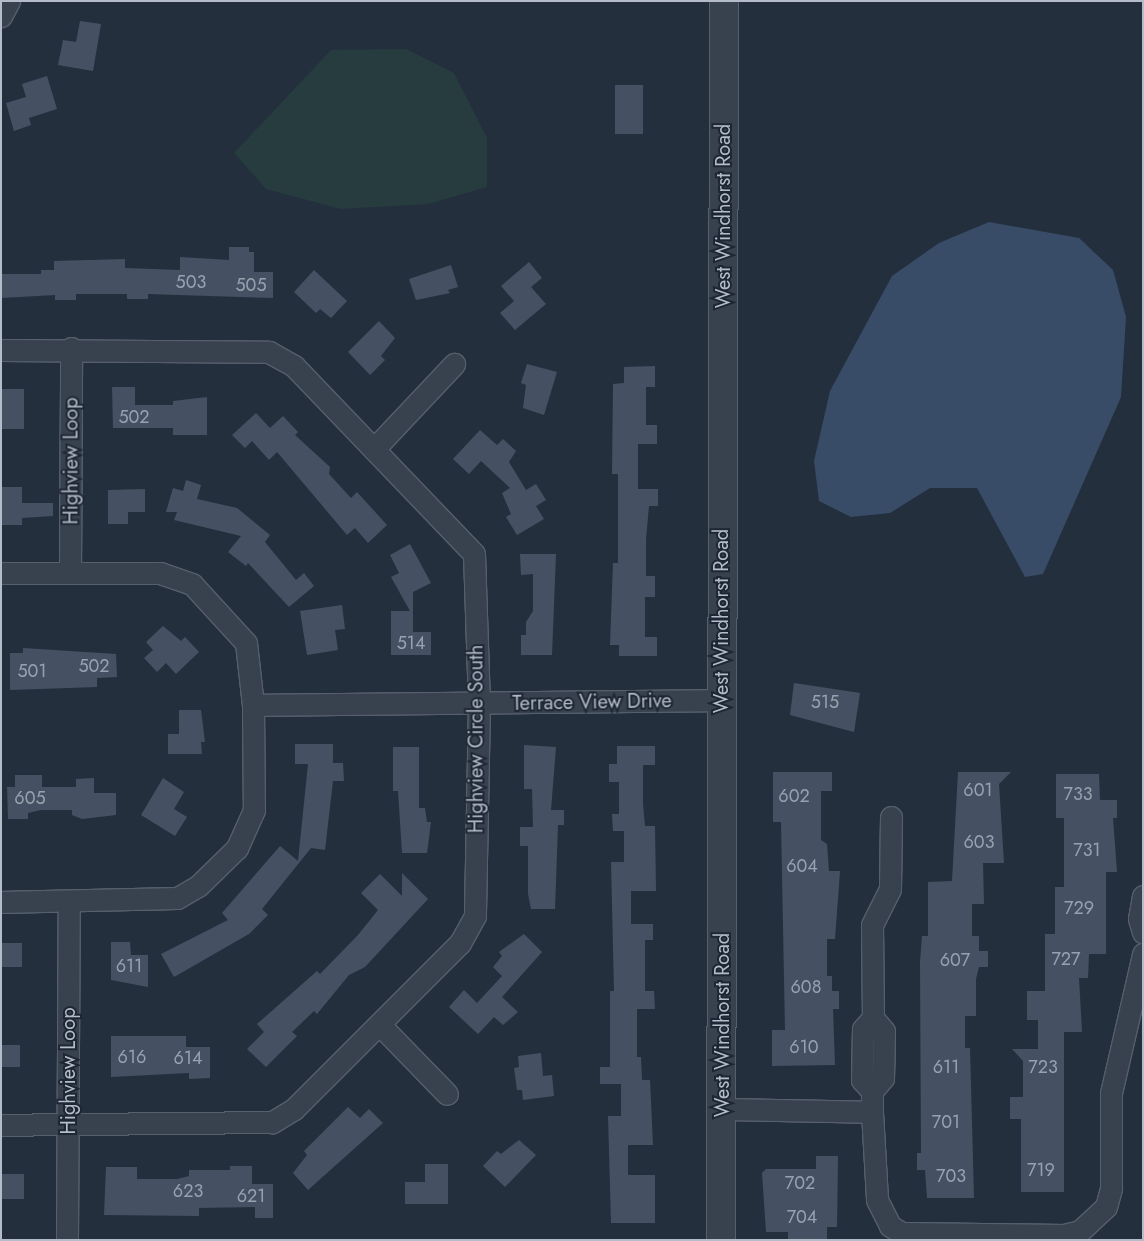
<!DOCTYPE html>
<style>
body{margin:0}
#map{position:relative;width:1144px;height:1241px;overflow:hidden;background:#242f3e;font-family:Jost,sans-serif}
div>[style]{position:absolute}
[style*='--x']{left:calc(var(--x)*1px);top:calc(var(--y)*1px);width:calc(var(--w)*1px);rotate:calc(var(--a)*1deg)}
.green>*{inset:0;background:#263c3f}
.water>*{inset:0;background:#394c67}
.building>*{inset:0;background:#455162;transform-origin:0 0}
.roads{filter:drop-shadow(1px 0 #565f6c) drop-shadow(-1px 0 #565f6c) drop-shadow(0 1px #565f6c) drop-shadow(0 -1px #565f6c)}
.minor>*{height:21px;margin:-10.5px;padding:0 10.5px;transform-origin:10.5px;border-radius:10.5px;background:#38414e}
.tertiary>*{height:28px;margin:-14px;padding:0 14px;transform-origin:14px;border-radius:14px;background:#38414e}
span{translate:-50% -50%;white-space:nowrap;text-align:center;line-height:1.15;-webkit-text-stroke:4px #1d2633;paint-order:stroke}
.number-label{font-size:18px;color:#98a1af}
.number-label span{-webkit-text-stroke-width:0}
.street-label{font-size:20px;color:#b4bcc9}
.frame{position:absolute;inset:0;border:2px solid #b4bcc9;pointer-events:none}
</style>
<div id="map">
<div class="green">
<i style="clip-path:polygon(406px 49px,454px 73px,487px 138px,487px 187px,428px 204px,341px 209px,266px 189px,234px 153px,331px 50px)"></i>
</div>
<div class="water">
<i style="clip-path:polygon(989px 222px,1079px 238px,1113px 270px,1126px 317px,1121px 397px,1043px 574px,1025px 577px,977px 488px,930px 488px,890px 513px,851px 517px,819px 501px,814px 461px,830px 391px,892px 276px,939px 243px)"></i>
</div>
<div class="building">
<i style="clip-path:polygon(80px 21px,101px 24px,93px 71px,58px 65px,63px 40px,76px 42px)"></i>
<i style="clip-path:polygon(47px 76px,57px 109px,29px 118px,31px 125px,14px 131px,6px 103px,26px 97px,22px 84px)"></i>
<i style="left:615px;top:85px;width:28px;height:49px"></i>
<i style="clip-path:polygon(229px 247px,249px 247px,249px 252px,254px 252px,254px 272px,273px 272px,273px 298px,148px 294px,148px 299px,127px 299px,127px 294px,76px 294px,76px 300px,55px 300px,55px 295px,1px 298px,1px 274px,41px 274px,41px 270px,54px 270px,54px 261px,125px 259px,125px 268px,180px 270px,180px 257px,229px 260px)"></i>
<i style="clip-path:polygon(529px 262px,542px 278px,531px 287px,546px 304px,515px 330px,500px 313px,514px 301px,501px 286px)"></i>
<i style="clip-path:polygon(451px 265px,458px 287px,448px 290px,450px 293px,416px 300px,409px 279px)"></i>
<i style="clip-path:polygon(314px 270px,347px 301px,331px 318px,320px 309px,316px 313px,294px 292px)"></i>
<i style="clip-path:polygon(379px 321px,395px 338px,381px 356px,385px 360px,370px 375px,348px 352px)"></i>
<i style="clip-path:polygon(527px 364px,557px 372px,544px 415px,523px 408px,526px 385px,521px 383px)"></i>
<i style="clip-path:polygon(655px 366px,655px 387px,646px 387px,646px 425px,657px 425px,657px 444px,638px 444px,638px 489px,658px 489px,658px 506px,649px 506px,646px 539px,646px 576px,655px 576px,655px 597px,645px 597px,645px 637px,657px 637px,657px 656px,619px 656px,619px 645px,610px 645px,613px 563px,618px 563px,618px 474px,612px 474px,613px 384px,624px 383px,624px 367px)"></i>
<i style="clip-path:polygon(112px 387px,135px 387px,135px 405px,173px 405px,173px 401px,207px 397px,207px 435px,173px 435px,173px 428px,113px 428px)"></i>
<i style="left:1px;top:389px;width:23px;height:40px"></i>
<i style="clip-path:polygon(256px 413px,270px 428px,283px 416px,298px 432px,295px 435px,330px 467px,329px 474px,351px 498px,357px 492px,387px 525px,368px 543px,355px 528px,347px 535px,277px 452px,269px 460px,252px 441px,245px 448px,232px 435px)"></i>
<i style="clip-path:polygon(480px 430px,497px 445px,503px 439px,516px 451px,509px 462px,526px 490px,536px 484px,546px 500px,536px 506px,544px 519px,517px 535px,506px 517px,511px 514px,502px 493px,510px 488px,481px 461px,469px 474px,453px 459px)"></i>
<i style="clip-path:polygon(186px 480px,201px 485px,197px 499px,237px 508px,270px 535px,265px 542px,296px 580px,304px 573px,314px 586px,289px 607px,248px 563px,246px 566px,228px 552px,241px 536px,174px 520px,177px 512px,166px 512px,173px 488px,183px 491px)"></i>
<i style="clip-path:polygon(1px 487px,22px 487px,22px 503px,53px 503px,53px 516px,22px 518px,22px 525px,2px 525px)"></i>
<i style="clip-path:polygon(145px 489px,145px 512px,128px 512px,128px 524px,108px 524px,108px 490px)"></i>
<i style="clip-path:polygon(410px 544px,431px 583px,413px 592px,413px 632px,431px 632px,431px 655px,391px 655px,391px 611px,410px 611px,391px 577px,399px 573px,390px 555px)"></i>
<i style="clip-path:polygon(520px 554px,556px 554px,552px 655px,521px 655px,521px 635px,526px 635px,526px 622px,533px 611px,533px 574px,521px 575px)"></i>
<i style="clip-path:polygon(342px 605px,345px 629px,335px 630px,338px 650px,307px 655px,300px 611px)"></i>
<i style="clip-path:polygon(163px 626px,181px 641px,185px 637px,199px 652px,176px 674px,166px 663px,157px 672px,144px 658px,153px 650px,146px 642px)"></i>
<i style="clip-path:polygon(23px 648px,116px 654px,117px 677px,97px 678px,97px 687px,10px 690px,10px 653px,23px 653px)"></i>
<i style="clip-path:polygon(794px 683px,860px 693px,854px 732px,790px 715px)"></i>
<i style="clip-path:polygon(179px 710px,201px 710px,205px 742px,201px 742px,202px 754px,168px 754px,168px 734px,179px 734px)"></i>
<i style="clip-path:polygon(295px 744px,333px 744px,333px 763px,343px 763px,344px 781px,333px 781px,325px 850px,311px 848px,262px 909px,268px 915px,249px 934px,174px 977px,161px 954px,228px 920px,222px 913px,280px 846px,298px 861px,308px 764px,295px 764px)"></i>
<i style="clip-path:polygon(524px 745px,556px 747px,551px 810px,564px 810px,564px 825px,558px 825px,555px 909px,531px 909px,528px 894px,528px 846px,520px 846px,520px 827px,533px 827px,532px 789px,524px 789px)"></i>
<i style="clip-path:polygon(617px 746px,655px 746px,655px 765px,643px 765px,643px 804px,645px 826px,655px 826px,656px 891px,631px 891px,631px 924px,653px 924px,653px 940px,645px 940px,645px 991px,654px 991px,655px 1009px,637px 1009px,637px 1057px,641px 1057px,642px 1080px,650px 1080px,653px 1145px,628px 1145px,628px 1175px,655px 1175px,655px 1223px,611px 1223px,608px 1116px,621px 1116px,621px 1084px,600px 1084px,600px 1067px,610px 1067px,610px 991px,614px 991px,611px 862px,624px 862px,624px 831px,613px 831px,612px 814px,619px 814px,619px 782px,609px 782px,609px 764px,617px 764px)"></i>
<i style="clip-path:polygon(393px 747px,419px 747px,419px 808px,425px 808px,427px 822px,431px 822px,427px 853px,402px 853px,398px 791px,393px 791px)"></i>
<i style="clip-path:polygon(773px 772px,832px 772px,832px 791px,821px 791px,821px 840px,827px 844px,829px 871px,840px 871px,835px 939px,827px 939px,827px 976px,832px 976px,832px 991px,839px 991px,839px 1009px,833px 1009px,835px 1065px,772px 1066px,772px 1030px,785px 1030px,781px 822px,773px 822px)"></i>
<i style="clip-path:polygon(958px 772px,1011px 772px,999px 784px,1004px 863px,983px 863px,984px 904px,972px 904px,972px 936px,979px 936px,979px 951px,988px 951px,988px 967px,979px 967px,976px 979px,976px 1016px,965px 1016px,965px 1048px,970px 1048px,974px 1198px,927px 1198px,925px 1170px,917px 1170px,917px 1153px,921px 1153px,920px 962px,922px 936px,928px 936px,928px 882px,952px 881px)"></i>
<i style="clip-path:polygon(1056px 774px,1099px 774px,1100px 800px,1117px 800px,1117px 818px,1113px 818px,1117px 872px,1106px 872px,1106px 954px,1089px 954px,1088px 978px,1079px 978px,1082px 1032px,1064px 1032px,1064px 1192px,1021px 1192px,1021px 1119px,1010px 1119px,1010px 1097px,1023px 1097px,1023px 1061px,1012px 1049px,1038px 1049px,1038px 1020px,1027px 1020px,1027px 991px,1045px 991px,1045px 934px,1055px 934px,1055px 887px,1064px 887px,1064px 818px,1056px 818px)"></i>
<i style="clip-path:polygon(15px 775px,42px 775px,42px 787px,76px 787px,76px 779px,94px 778px,94px 793px,116px 793px,116px 815px,82px 819px,72px 815px,72px 810px,41px 810px,28px 813px,28px 819px,8px 819px,7px 787px,15px 787px)"></i>
<i style="clip-path:polygon(163px 778px,184px 792px,174px 809px,187px 817px,175px 836px,141px 815px)"></i>
<i style="clip-path:polygon(402px 873px,428px 899px,365px 967px,349px 975px,317px 1014px,314px 1011px,292px 1032px,297px 1036px,266px 1067px,247px 1049px,264px 1032px,257px 1024px,317px 971px,320px 974px,358px 935px,378px 910px,361px 893px,380px 874px,402px 896px)"></i>
<i style="clip-path:polygon(524px 934px,542px 952px,502px 997px,518px 1012px,503px 1025px,494px 1017px,478px 1034px,449px 1007px,464px 990px,477px 1003px,502px 976px,493px 967px,502px 956px,499px 952px)"></i>
<i style="clip-path:polygon(111px 942px,130px 942px,131px 955px,148px 955px,148px 987px,111px 980px)"></i>
<i style="left:1px;top:943px;width:21px;height:24px"></i>
<i style="clip-path:polygon(111px 1036px,186px 1036px,186px 1047px,210px 1047px,210px 1078px,189px 1079px,189px 1073px,111px 1077px)"></i>
<i style="left:1px;top:1045px;width:19px;height:22px"></i>
<i style="clip-path:polygon(541px 1053px,543px 1076px,552px 1075px,554px 1096px,523px 1100px,522px 1090px,517px 1090px,514px 1068px,519px 1067px,518px 1056px)"></i>
<i style="clip-path:polygon(348px 1107px,360px 1118px,369px 1109px,383px 1123px,308px 1190px,293px 1173px,307px 1155px,304px 1151px)"></i>
<i style="clip-path:polygon(519px 1140px,536px 1155px,505px 1187px,483px 1166px,497px 1151px,501px 1154px)"></i>
<i style="clip-path:polygon(816px 1156px,838px 1156px,837px 1227px,827px 1227px,827px 1240px,788px 1240px,788px 1232px,766px 1232px,762px 1173px,766px 1169px,816px 1169px)"></i>
<i style="clip-path:polygon(425px 1164px,448px 1164px,448px 1204px,405px 1204px,405px 1182px,425px 1182px)"></i>
<i style="clip-path:polygon(230px 1166px,252px 1166px,252px 1184px,273px 1184px,273px 1218px,255px 1218px,255px 1207px,199px 1208px,199px 1216px,104px 1215px,106px 1167px,137px 1167px,137px 1179px,177px 1179px,189px 1176px,189px 1170px,230px 1170px)"></i>
<i style="left:1px;top:1174px;width:23px;height:25px"></i>
</div>
<div class="roads">
<div class="minor">
<i style="--x:1;--y:16;--w:17;--a:-62"></i>
<i style="--x:1;--y:350;--w:268;--a:0.4"></i>
<i style="--x:269;--y:352;--w:29;--a:29"></i>
<i style="--x:294;--y:366;--w:260;--a:46.2"></i>
<i style="--x:474;--y:554;--w:150;--a:88.1"></i>
<i style="--x:479;--y:704;--w:212;--a:91.1"></i>
<i style="--x:475;--y:916;--w:31;--a:119"></i>
<i style="--x:460;--y:943;--w:235;--a:135"></i>
<i style="--x:294;--y:1109;--w:26;--a:149"></i>
<i style="--x:272;--y:1122;--w:271;--a:179.4"></i>
<i style="--x:374;--y:449;--w:117;--a:-46.7"></i>
<i style="--x:1;--y:573;--w:159;--a:0"></i>
<i style="--x:160;--y:573;--w:34;--a:19"></i>
<i style="--x:192;--y:584;--w:80;--a:47.5"></i>
<i style="--x:246;--y:643;--w:62;--a:83.6"></i>
<i style="--x:253;--y:705;--w:105;--a:89.5"></i>
<i style="--x:254;--y:810;--w:42;--a:114.1"></i>
<i style="--x:237;--y:848;--w:54;--a:135.7"></i>
<i style="--x:198;--y:886;--w:24;--a:150"></i>
<i style="--x:177;--y:898;--w:176;--a:178.7"></i>
<i style="--x:70;--y:573;--w:225;--a:-89.7"></i>
<i style="--x:253;--y:705;--w:468;--a:-0.6"></i>
<i style="--x:891;--y:817;--w:72;--a:90.8"></i>
<i style="--x:890;--y:889;--w:40;--a:116.6"></i>
<i style="--x:872;--y:925;--w:93;--a:89.4"></i>
<i style="--x:873;--y:1018;--w:17;--a:50"></i>
<i style="--x:884;--y:1031;--w:47;--a:91.2"></i>
<i style="--x:883;--y:1078;--w:17;--a:130"></i>
<i style="--x:872;--y:1091;--w:21;--a:90"></i>
<i style="--x:872;--y:1112;--w:88;--a:86.7"></i>
<i style="--x:877;--y:1200;--w:29;--a:63"></i>
<i style="--x:890;--y:1226;--w:14;--a:30"></i>
<i style="--x:902;--y:1233;--w:162;--a:0.7"></i>
<i style="--x:1064;--y:1235;--w:16;--a:-14"></i>
<i style="--x:1080;--y:1231;--w:35;--a:-43"></i>
<i style="--x:1106;--y:1207;--w:20;--a:-75"></i>
<i style="--x:1111;--y:1188;--w:95;--a:-90"></i>
<i style="--x:1111;--y:1093;--w:143;--a:-77"></i>
<i style="--x:1143;--y:896;--w:23;--a:100"></i>
<i style="--x:1139;--y:919;--w:14;--a:73"></i>
<i style="--x:380;--y:1025;--w:96;--a:45.8"></i>
<i style="--x:872;--y:1091;--w:15;--a:-132"></i>
<i style="--x:862;--y:1080;--w:51;--a:-88.9"></i>
<i style="--x:863;--y:1029;--w:15;--a:-48"></i>
<i style="--x:722;--y:1109;--w:150;--a:1.1"></i>
<i style="--x:67;--y:1240;--w:338;--a:-89.7"></i>
</div>
<div class="tertiary">
<i style="--x:721;--y:1240;--w:1239;--a:-89.86"></i>
</div>
</div>
<div class="number-label">
<span style="left:191px;top:282px">503</span>
<span style="left:251px;top:285px">505</span>
<span style="left:134px;top:417px">502</span>
<span style="left:411px;top:643px">514</span>
<span style="left:94px;top:666px">502</span>
<span style="left:32px;top:671px">501</span>
<span style="left:825px;top:702px">515</span>
<span style="left:978px;top:790px">601</span>
<span style="left:1078px;top:794px">733</span>
<span style="left:794px;top:796px">602</span>
<span style="left:30px;top:798px">605</span>
<span style="left:979px;top:842px">603</span>
<span style="left:1087px;top:850px">731</span>
<span style="left:802px;top:866px">604</span>
<span style="left:1079px;top:908px">729</span>
<span style="left:1066px;top:959px">727</span>
<span style="left:955px;top:960px">607</span>
<span style="left:129px;top:966px">611</span>
<span style="left:806px;top:987px">608</span>
<span style="left:804px;top:1047px">610</span>
<span style="left:132px;top:1057px">616</span>
<span style="left:188px;top:1058px">614</span>
<span style="left:946px;top:1067px">611</span>
<span style="left:1043px;top:1067px">723</span>
<span style="left:946px;top:1122px">701</span>
<span style="left:1041px;top:1170px">719</span>
<span style="left:951px;top:1176px">703</span>
<span style="left:800px;top:1183px">702</span>
<span style="left:188px;top:1191px">623</span>
<span style="left:251px;top:1196px">621</span>
<span style="left:802px;top:1217px">704</span>
</div>
<div class="street-label">
<span style="left:723px;top:216px;rotate:-90deg">West Windhorst Road</span>
<span style="left:71px;top:461px;rotate:-90deg">Highview Loop</span>
<span style="left:721px;top:621px;rotate:-90deg">West Windhorst Road</span>
<span style="left:592px;top:702px;rotate:-1deg">Terrace View Drive</span>
<span style="left:476px;top:739px;rotate:-90deg">Highview Circle South</span>
<span style="left:722px;top:1025px;rotate:-90deg">West Windhorst Road</span>
<span style="left:68px;top:1071px;rotate:-90deg">Highview Loop</span>
</div>
<div class="frame"></div>
</div>
